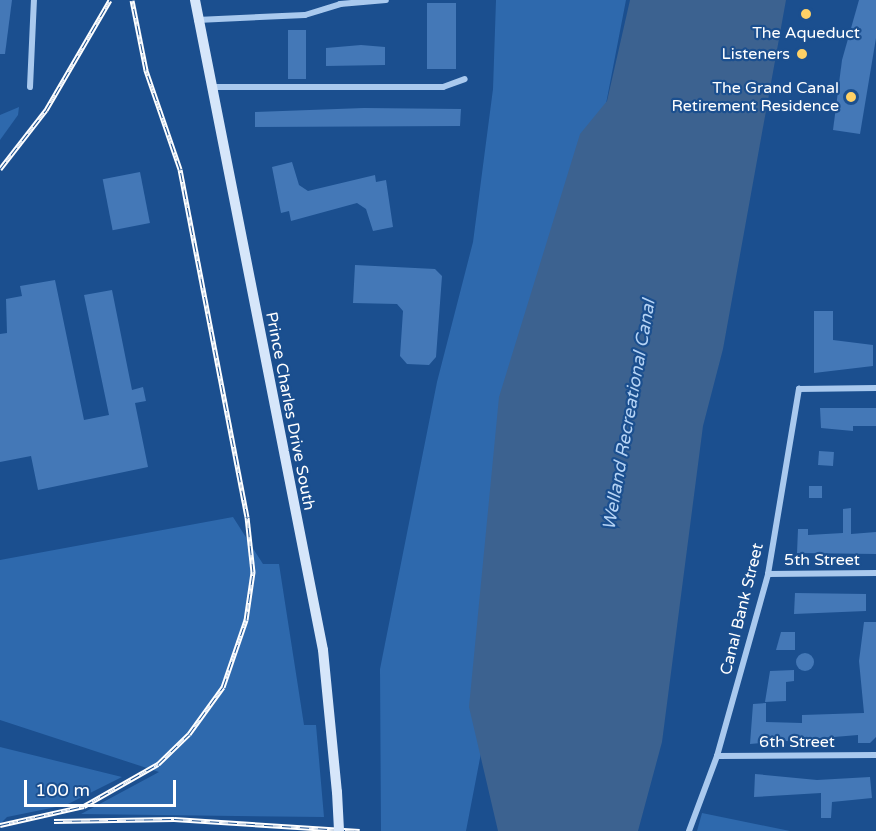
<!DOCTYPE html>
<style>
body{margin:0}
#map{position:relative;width:876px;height:831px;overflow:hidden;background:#1b4f8f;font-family:"Varela Round",sans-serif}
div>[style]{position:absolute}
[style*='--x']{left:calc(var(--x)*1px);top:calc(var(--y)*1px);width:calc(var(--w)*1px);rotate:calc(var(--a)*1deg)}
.green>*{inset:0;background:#2e69ad}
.water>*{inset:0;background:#3c6290}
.building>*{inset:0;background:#4478b7;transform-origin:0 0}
.round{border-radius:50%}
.minor>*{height:6px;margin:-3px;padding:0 3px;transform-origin:3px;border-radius:3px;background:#a9c9ee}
.secondary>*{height:10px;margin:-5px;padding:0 5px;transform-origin:5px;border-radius:5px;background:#d6e6fa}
.rail>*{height:5px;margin-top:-2.5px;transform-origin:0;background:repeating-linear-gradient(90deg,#1b4f8f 0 9px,#fff 0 18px);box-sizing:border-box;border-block:2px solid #fff}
.secondary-bridge>*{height:10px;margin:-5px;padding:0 5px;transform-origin:5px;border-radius:5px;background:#d6e6fa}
.dots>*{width:16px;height:16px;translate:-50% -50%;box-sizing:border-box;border:3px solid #1b4f8f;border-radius:50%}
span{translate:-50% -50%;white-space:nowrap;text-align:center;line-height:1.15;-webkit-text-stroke:4.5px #1b4f8f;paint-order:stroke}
.poi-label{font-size:16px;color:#fff}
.right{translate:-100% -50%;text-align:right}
.street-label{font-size:16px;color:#fff}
.water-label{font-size:18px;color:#b5d3f5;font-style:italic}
.scale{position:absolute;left:24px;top:780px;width:152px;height:27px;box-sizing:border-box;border:3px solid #fff;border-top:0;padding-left:8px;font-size:18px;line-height:21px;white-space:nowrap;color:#fff;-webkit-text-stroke:4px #1b4f8f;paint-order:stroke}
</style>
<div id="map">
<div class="green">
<i style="clip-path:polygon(496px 0,626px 0,466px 831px,381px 831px,380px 669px,437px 382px,473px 242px,493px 89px)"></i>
<i style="clip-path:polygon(19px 107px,18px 115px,0 140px,0 115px)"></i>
<i style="clip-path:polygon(233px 517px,263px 564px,279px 564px,304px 725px,316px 725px,324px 817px,81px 814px,159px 772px,0 720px,0 560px)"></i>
<i style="clip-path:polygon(0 747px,122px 777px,66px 805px,7px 817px,0 824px)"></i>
<i style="clip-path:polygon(702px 813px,790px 831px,697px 831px)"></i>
</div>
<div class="water">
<i style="clip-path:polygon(630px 0,786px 0,723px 349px,703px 426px,662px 742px,638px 831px,498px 831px,469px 707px,499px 397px,580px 134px,607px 101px)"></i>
</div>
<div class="building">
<i style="clip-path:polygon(0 0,12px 0,5px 54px,0 54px)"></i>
<i style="clip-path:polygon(859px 0,876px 0,876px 38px,860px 134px,833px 130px,842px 60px)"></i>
<i style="left:427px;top:3px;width:29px;height:66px"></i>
<i style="left:288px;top:30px;width:18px;height:49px"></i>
<i style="clip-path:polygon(361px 45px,385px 47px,385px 65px,326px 66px,326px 48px)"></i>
<i style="clip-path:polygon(364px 108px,461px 109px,460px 126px,255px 127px,255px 112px)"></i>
<i style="clip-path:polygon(292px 162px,299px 185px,308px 191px,375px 175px,376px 182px,386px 180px,393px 227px,373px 231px,366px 209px,357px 203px,291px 221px,289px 211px,281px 213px,272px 167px)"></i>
<i style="left:140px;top:172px;width:52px;height:38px;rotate:79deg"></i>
<i style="clip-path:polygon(355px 265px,435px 269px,442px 276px,436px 357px,429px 365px,407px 364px,400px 356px,403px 311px,397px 304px,353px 303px)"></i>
<i style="clip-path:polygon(55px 280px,84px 420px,109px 415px,84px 295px,112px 290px,132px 390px,143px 387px,146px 401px,135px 403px,148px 467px,38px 490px,31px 456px,0 462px,0 334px,7px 333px,6px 299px,22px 296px,20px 286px)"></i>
<i style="clip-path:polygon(814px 311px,833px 311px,833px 340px,873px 345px,873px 366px,814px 373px)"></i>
<i style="clip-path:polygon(820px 408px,876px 408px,876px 426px,853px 426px,853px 431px,821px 428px)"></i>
<i style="left:819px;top:451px;width:15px;height:14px;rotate:4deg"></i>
<i style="left:809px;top:486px;width:13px;height:12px"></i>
<i style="clip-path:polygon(851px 508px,851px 534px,876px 532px,876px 554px,797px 553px,798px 529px,808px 529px,808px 535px,843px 533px,843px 509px)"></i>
<i style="clip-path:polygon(795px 593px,866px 594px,866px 611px,794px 614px)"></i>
<i style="clip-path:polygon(864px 622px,876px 622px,876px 737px,870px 743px,858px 743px,858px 735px,750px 744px,753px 704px,766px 703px,766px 722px,802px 723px,802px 715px,864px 713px,859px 661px)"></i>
<i style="clip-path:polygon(781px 632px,795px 632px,795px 650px,776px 650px)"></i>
<i class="round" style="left:796px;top:653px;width:18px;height:18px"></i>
<i style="clip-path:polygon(794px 670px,794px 681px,786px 682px,786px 701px,765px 702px,770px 671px)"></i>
<i style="clip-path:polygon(755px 774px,817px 780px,870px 777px,872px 798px,832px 802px,831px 818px,821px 818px,821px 793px,754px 797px)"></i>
</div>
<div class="minor">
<i style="--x:197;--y:20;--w:108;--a:-2.7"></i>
<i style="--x:305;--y:15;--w:37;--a:-17"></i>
<i style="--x:340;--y:4;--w:46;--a:-5"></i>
<i style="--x:30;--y:87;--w:87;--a:-87.4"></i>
<i style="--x:212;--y:87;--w:231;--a:0"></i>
<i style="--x:443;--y:87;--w:23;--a:-20"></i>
<i style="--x:768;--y:574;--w:108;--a:-0.5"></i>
<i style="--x:717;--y:756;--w:159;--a:-0.4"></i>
<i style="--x:689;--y:831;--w:80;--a:-69.5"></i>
<i style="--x:717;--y:756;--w:189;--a:-74.3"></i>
<i style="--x:768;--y:574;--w:188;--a:-80.5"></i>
<i style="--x:799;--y:389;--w:77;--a:-0.7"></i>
</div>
<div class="secondary">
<i style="--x:195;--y:0;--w:662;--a:78.86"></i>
<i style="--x:323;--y:650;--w:143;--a:84.4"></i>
</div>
<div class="rail">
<i style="--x:0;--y:169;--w:75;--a:-52.1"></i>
<i style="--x:46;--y:110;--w:127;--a:-59.8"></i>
<i style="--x:54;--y:821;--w:120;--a:-1"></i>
<i style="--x:174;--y:819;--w:186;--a:3.7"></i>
<i style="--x:0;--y:825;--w:86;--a:-12.7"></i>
<i style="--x:84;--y:806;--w:85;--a:-29.6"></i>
<i style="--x:158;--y:764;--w:43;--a:-44.1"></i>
<i style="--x:189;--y:734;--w:58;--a:-54.1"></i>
<i style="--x:223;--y:687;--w:71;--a:-71.1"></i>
<i style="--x:246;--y:620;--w:49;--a:-81.7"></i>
<i style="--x:253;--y:572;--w:55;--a:-96.2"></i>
<i style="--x:247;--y:517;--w:354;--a:-100.9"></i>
<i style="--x:180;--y:169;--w:105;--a:-109"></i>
<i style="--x:146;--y:70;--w:71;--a:-101.3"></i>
</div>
<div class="secondary-bridge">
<i style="--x:337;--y:792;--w:39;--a:87"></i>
</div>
<div class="dots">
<i style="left:806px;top:14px;background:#ffd166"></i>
<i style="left:802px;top:54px;background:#ffd166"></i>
<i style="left:851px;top:97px;background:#ffd166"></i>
</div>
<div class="poi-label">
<span style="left:806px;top:33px">The Aqueduct</span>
<span class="right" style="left:790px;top:54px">Listeners</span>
<span class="right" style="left:839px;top:97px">The Grand Canal<br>Retirement Residence</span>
</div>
<div class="street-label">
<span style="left:290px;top:411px;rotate:79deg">Prince Charles Drive South</span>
<span style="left:822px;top:560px">5th Street</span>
<span style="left:742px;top:609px;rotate:-76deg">Canal Bank Street</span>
<span style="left:797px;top:742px">6th Street</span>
</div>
<div class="water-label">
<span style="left:629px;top:415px;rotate:-80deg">Welland Recreational Canal</span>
</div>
<div class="scale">100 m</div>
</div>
